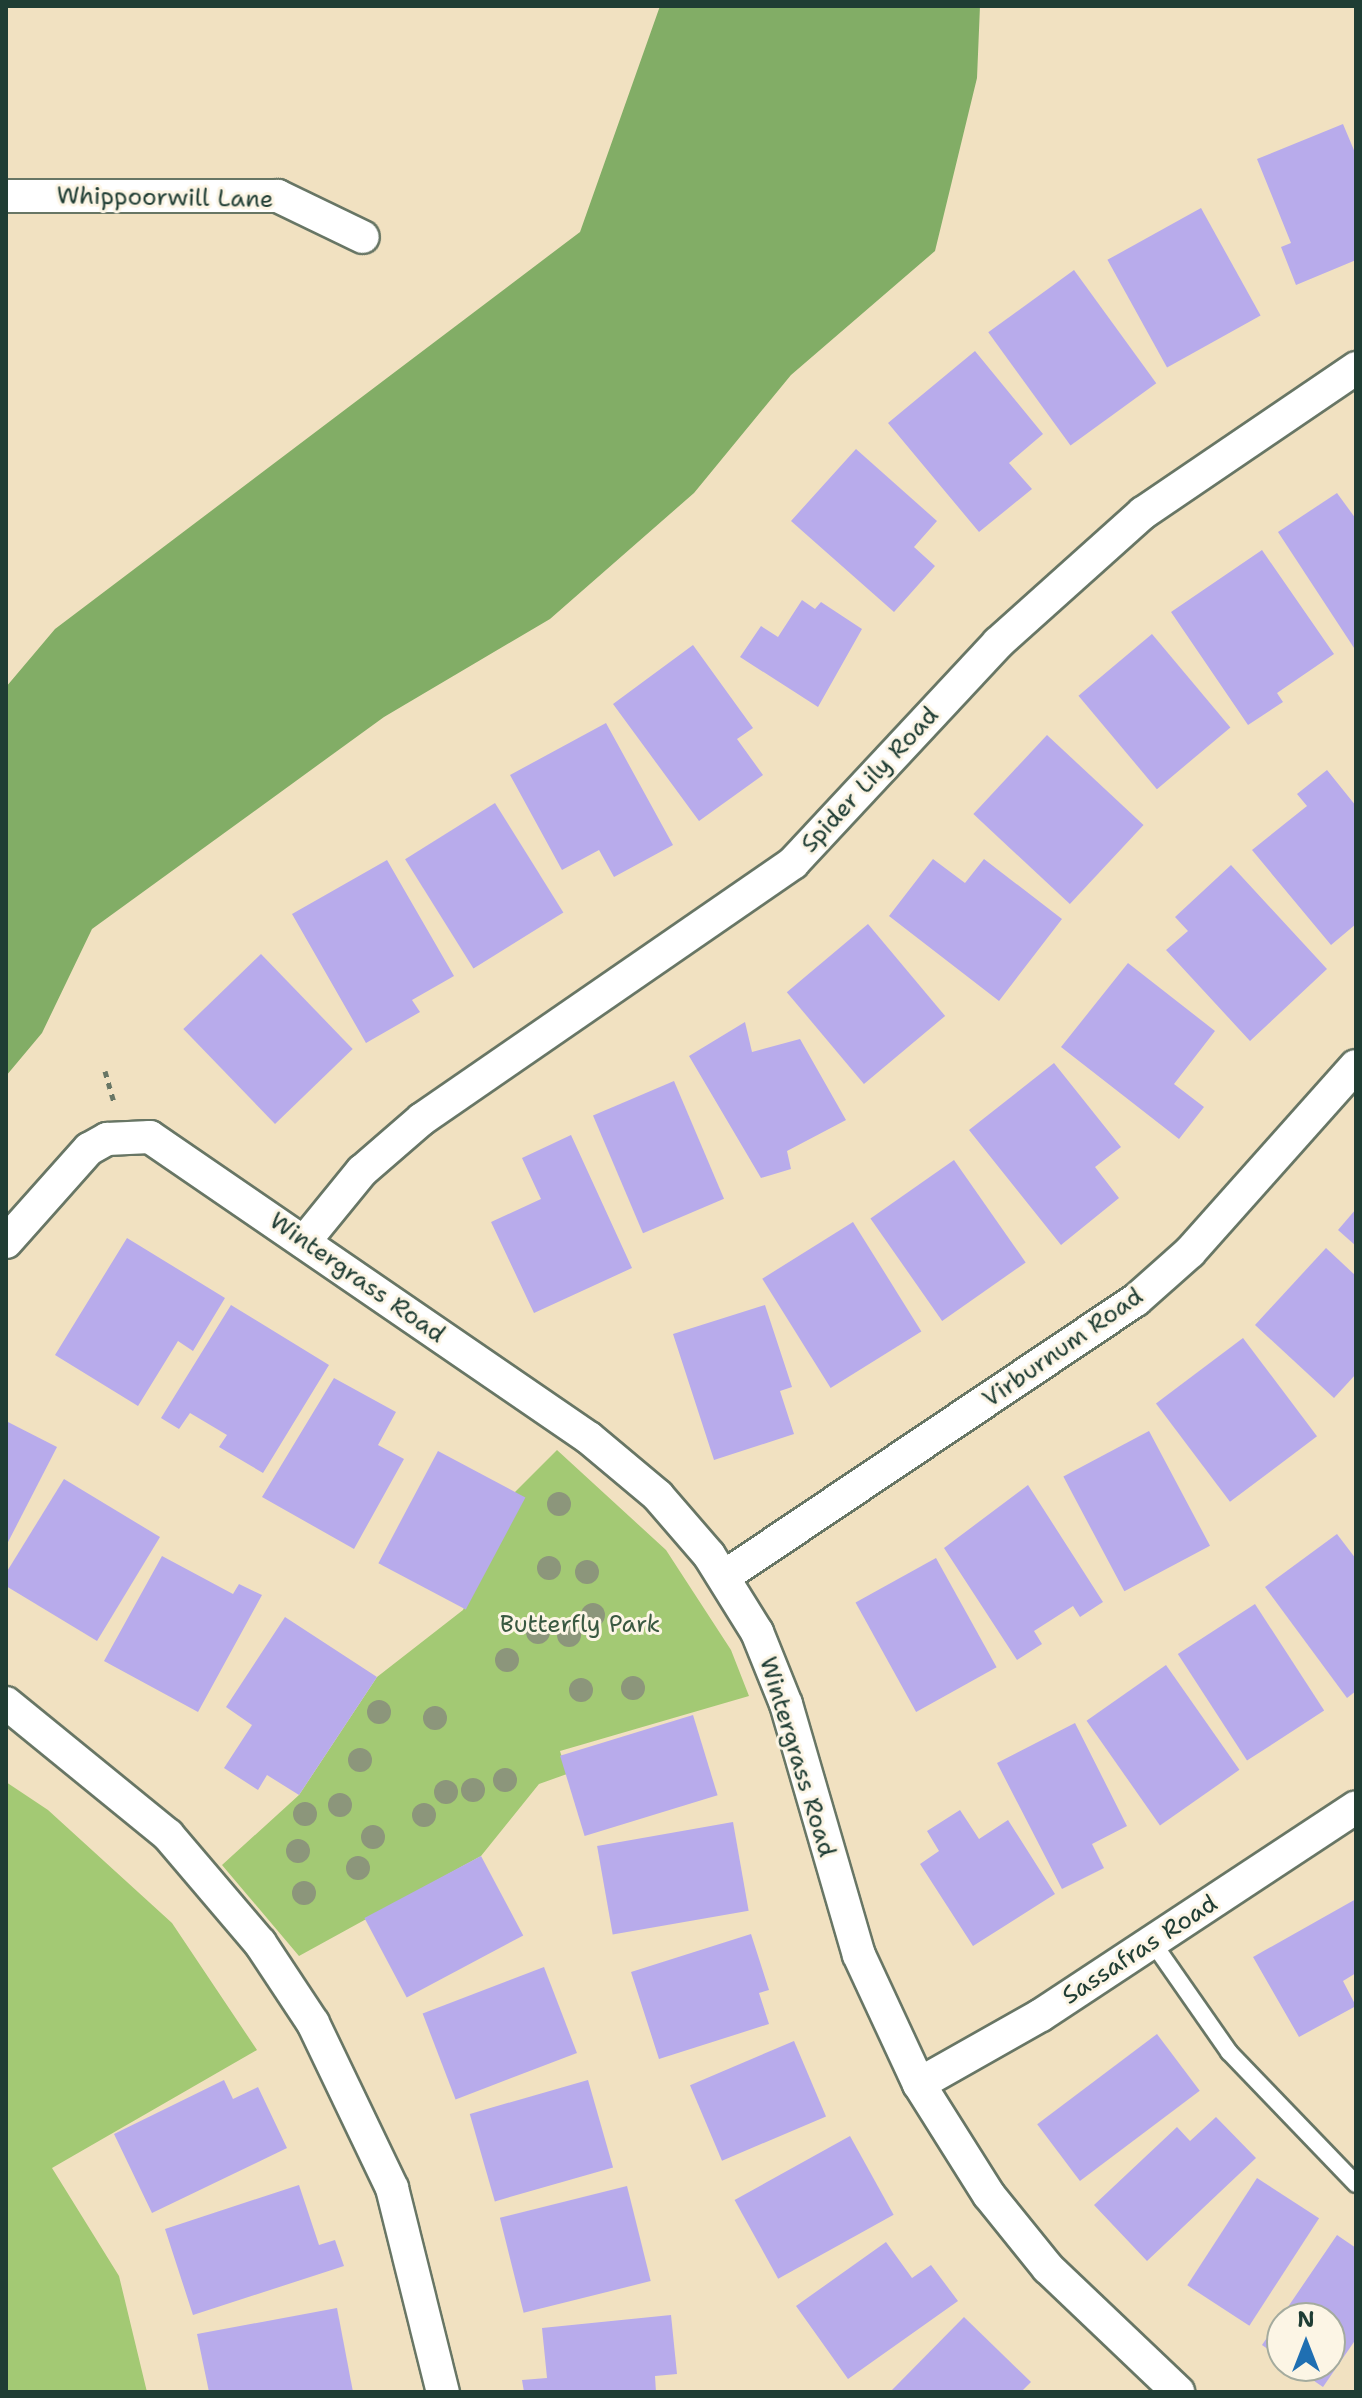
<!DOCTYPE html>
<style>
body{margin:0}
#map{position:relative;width:1362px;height:2398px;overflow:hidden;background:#f1e1c1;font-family:"Shantell Sans",sans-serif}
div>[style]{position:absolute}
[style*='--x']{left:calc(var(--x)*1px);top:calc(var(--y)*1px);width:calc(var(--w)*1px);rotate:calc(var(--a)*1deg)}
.green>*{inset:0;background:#a3c974}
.forest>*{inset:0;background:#82ad66}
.building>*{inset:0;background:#b8abeb;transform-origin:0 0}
.path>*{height:5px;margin-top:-2.5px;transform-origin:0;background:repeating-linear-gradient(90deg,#687665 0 6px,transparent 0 12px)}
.roads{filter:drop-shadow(2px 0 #687665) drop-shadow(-2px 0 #687665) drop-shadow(0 2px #687665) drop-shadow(0 -2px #687665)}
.lane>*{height:16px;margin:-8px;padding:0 8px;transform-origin:8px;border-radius:8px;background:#fff}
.street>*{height:32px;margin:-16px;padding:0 16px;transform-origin:16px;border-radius:16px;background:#fff}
.trees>*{width:24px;height:24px;margin:-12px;border-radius:50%;background:#8c967b}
span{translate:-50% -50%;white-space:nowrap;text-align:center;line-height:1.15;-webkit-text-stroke:6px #fcf5e5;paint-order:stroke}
.street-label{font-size:24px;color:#1f3d34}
.park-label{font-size:24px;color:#395941}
.frame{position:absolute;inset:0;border:8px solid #1f3d34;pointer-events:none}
.north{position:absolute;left:1266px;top:2302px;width:80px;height:80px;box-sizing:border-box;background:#fcf5e5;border:2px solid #a4ab9e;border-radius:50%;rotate:0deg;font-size:22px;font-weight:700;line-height:32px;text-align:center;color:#1f3d34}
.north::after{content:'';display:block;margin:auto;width:28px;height:36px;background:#1f6fb2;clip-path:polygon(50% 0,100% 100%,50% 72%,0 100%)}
</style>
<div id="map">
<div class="green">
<i style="clip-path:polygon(557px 1450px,666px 1550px,731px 1650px,749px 1696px,560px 1751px,567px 1774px,539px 1784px,481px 1856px,299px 1956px,222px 1865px,299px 1795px,377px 1677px,463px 1610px,515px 1492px)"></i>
<i style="clip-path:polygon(6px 1782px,48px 1810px,172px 1923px,257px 2050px,52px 2168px,119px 2276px,147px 2392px,6px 2392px)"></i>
</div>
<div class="forest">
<i style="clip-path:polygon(660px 6px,980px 6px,977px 78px,935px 251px,791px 375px,694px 493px,550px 619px,384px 717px,92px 929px,42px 1033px,6px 1076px,6px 687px,55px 629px,580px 232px)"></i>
</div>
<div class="building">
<i style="clip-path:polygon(1343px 124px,1356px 155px,1356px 260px,1296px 285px,1281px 247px,1291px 243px,1257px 159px)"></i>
<i style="left:1201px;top:208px;width:123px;height:107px;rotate:61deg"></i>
<i style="left:1074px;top:270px;width:140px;height:106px;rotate:54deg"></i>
<i style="clip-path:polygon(975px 351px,1043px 434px,1009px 463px,1032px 489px,979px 532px,888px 423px)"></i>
<i style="clip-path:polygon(856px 449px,937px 521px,914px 547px,935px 566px,894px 612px,791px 521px)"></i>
<i style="clip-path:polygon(1337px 493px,1356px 519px,1356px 651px,1278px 532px)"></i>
<i style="clip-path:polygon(1262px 550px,1334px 654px,1277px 693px,1283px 702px,1248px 725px,1171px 612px)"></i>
<i style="clip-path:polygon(802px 600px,815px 609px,821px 602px,862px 629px,818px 707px,740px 657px,761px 626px,778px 637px)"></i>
<i style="left:1152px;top:634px;width:122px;height:96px;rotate:50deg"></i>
<i style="clip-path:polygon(693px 645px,753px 728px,737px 739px,763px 775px,699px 821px,613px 704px)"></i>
<i style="clip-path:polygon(606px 723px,673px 845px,614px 877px,599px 850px,562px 870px,510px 775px)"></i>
<i style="left:1047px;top:735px;width:132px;height:108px;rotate:43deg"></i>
<i style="clip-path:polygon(1327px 770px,1356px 806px,1356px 924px,1331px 945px,1252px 850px,1307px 806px,1297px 794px)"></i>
<i style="left:495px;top:803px;width:129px;height:106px;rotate:58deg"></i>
<i style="clip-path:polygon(933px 859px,965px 883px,984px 859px,1062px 919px,999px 1001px,889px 916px)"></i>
<i style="clip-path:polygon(387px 860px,454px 976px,412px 1000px,420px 1012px,366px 1043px,292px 914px)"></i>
<i style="clip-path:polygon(1231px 865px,1327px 969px,1250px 1041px,1166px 950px,1188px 931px,1175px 917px)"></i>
<i style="left:868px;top:924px;width:120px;height:106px;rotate:50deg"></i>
<i style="left:261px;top:954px;width:132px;height:108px;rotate:46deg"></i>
<i style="clip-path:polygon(1128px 963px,1215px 1031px,1174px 1084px,1204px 1107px,1179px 1139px,1061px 1047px)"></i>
<i style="clip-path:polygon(745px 1022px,752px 1052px,800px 1039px,846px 1120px,787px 1151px,791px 1169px,761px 1178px,689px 1056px)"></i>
<i style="clip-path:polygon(1054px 1063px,1121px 1147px,1095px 1167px,1119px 1198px,1061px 1245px,969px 1130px)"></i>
<i style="left:674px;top:1081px;width:128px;height:88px;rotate:67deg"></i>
<i style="clip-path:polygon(571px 1135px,632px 1268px,534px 1313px,491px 1222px,541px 1199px,522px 1158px)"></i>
<i style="left:954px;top:1160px;width:125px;height:102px;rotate:55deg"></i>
<i style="clip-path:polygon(1356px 1209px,1356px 1246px,1338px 1230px)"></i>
<i style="left:853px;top:1222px;width:129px;height:107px;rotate:58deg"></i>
<i style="clip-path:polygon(127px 1238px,225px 1298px,193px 1351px,178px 1341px,138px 1406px,55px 1355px)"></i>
<i style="clip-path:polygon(1326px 1248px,1356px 1276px,1356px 1374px,1334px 1398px,1255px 1325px)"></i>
<i style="clip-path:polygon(231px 1305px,329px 1365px,263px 1473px,219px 1447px,227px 1435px,190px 1413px,179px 1429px,161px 1418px)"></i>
<i style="clip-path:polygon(765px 1305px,792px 1387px,780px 1391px,794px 1434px,714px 1460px,673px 1334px)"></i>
<i style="left:1243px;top:1338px;width:123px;height:109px;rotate:53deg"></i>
<i style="clip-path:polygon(334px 1378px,396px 1412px,378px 1445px,404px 1459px,354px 1549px,262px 1497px)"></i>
<i style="clip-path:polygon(6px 1421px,57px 1447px,6px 1546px)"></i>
<i style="left:1149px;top:1431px;width:130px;height:97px;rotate:62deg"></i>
<i style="left:438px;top:1451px;width:99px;height:127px;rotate:28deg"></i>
<i style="clip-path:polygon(64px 1479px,160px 1537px,97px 1641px,6px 1586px,6px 1573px)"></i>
<i style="clip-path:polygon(1028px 1485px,1103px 1602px,1080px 1617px,1073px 1606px,1034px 1631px,1042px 1644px,1017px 1660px,944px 1548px)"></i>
<i style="clip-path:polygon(1337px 1534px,1356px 1559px,1356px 1691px,1347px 1698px,1265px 1587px)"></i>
<i style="clip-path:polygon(162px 1556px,233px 1594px,239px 1584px,262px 1595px,198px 1712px,104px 1661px)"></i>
<i style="left:936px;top:1558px;width:125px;height:92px;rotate:61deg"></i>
<i style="left:1255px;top:1604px;width:127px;height:92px;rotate:57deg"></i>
<i style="clip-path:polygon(285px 1617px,377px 1677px,299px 1795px,267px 1775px,258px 1790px,224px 1768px,252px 1725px,226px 1707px)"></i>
<i style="left:1166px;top:1665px;width:128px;height:97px;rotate:55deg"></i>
<i style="left:693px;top:1715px;width:84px;height:139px;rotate:73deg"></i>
<i style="clip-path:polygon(1075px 1723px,1127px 1826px,1092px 1844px,1104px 1868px,1062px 1889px,997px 1763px)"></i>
<i style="clip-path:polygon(960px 1810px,979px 1839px,1008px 1820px,1055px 1894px,973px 1946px,920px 1864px,939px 1851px,927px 1831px)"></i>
<i style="left:733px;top:1822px;width:90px;height:138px;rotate:80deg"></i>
<i style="left:481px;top:1856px;width:90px;height:132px;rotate:62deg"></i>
<i style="clip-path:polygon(1356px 1899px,1356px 1973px,1343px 1981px,1356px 2006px,1299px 2037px,1253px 1957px)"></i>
<i style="clip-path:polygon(751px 1934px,769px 1990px,759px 1993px,769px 2024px,659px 2059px,631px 1972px)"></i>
<i style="left:544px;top:1967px;width:92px;height:130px;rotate:69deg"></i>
<i style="left:1157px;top:2034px;width:71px;height:150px;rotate:53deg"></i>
<i style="left:794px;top:2041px;width:82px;height:113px;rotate:67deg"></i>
<i style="clip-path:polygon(224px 2080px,233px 2099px,258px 2087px,287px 2148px,152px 2213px,114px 2134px)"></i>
<i style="left:588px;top:2080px;width:91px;height:123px;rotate:74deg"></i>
<i style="clip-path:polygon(1216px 2117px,1256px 2158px,1147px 2261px,1094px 2205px,1177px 2127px,1190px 2141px)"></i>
<i style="left:850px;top:2136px;width:90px;height:132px;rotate:61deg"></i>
<i style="left:1257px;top:2178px;width:74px;height:128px;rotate:33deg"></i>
<i style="clip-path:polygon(299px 2185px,319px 2245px,335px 2240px,344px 2266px,193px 2315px,165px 2229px)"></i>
<i style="left:627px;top:2186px;width:98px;height:131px;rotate:76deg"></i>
<i style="clip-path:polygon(1337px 2235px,1356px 2248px,1356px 2339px,1323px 2387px,1292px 2366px,1330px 2366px,1330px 2318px,1282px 2318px,1282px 2359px,1262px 2345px)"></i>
<i style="clip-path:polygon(886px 2242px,912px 2278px,931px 2265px,958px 2301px,848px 2379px,796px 2306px)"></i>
<i style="clip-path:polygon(337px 2308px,353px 2392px,209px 2392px,197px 2334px)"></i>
<i style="clip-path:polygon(671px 2315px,677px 2374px,655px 2376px,656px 2392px,524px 2392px,522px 2380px,547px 2378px,542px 2328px)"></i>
<i style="clip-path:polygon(964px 2317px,1031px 2382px,1021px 2392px,890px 2392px)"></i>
</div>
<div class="path">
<i style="--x:105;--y:1071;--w:35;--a:74"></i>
</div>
<div class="roads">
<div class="lane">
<i style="--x:1153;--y:1943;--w:133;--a:55.1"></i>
<i style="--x:1229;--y:2052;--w:183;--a:46.1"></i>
</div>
<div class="street">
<i style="--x:6;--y:196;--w:272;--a:0"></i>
<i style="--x:278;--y:196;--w:94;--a:25.8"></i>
<i style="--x:6;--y:1242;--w:125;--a:-48.3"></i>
<i style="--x:89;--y:1149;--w:21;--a:-29"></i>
<i style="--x:107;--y:1139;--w:43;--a:-2.7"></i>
<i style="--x:150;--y:1137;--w:532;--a:34.44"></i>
<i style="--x:589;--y:1438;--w:90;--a:40"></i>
<i style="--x:658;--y:1496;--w:78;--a:49.2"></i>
<i style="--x:709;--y:1555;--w:91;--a:58.1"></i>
<i style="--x:757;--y:1632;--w:78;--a:68.1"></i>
<i style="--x:786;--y:1704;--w:261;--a:73.8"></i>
<i style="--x:859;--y:1955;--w:142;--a:65.1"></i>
<i style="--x:919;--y:2084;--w:131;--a:57.8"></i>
<i style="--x:989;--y:2195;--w:94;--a:51.1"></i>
<i style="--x:1048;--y:2268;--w:180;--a:43.6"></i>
<i style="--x:304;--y:1242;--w:92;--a:-50.8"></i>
<i style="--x:362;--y:1171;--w:79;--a:-40.9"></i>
<i style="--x:422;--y:1119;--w:451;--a:-34.6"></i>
<i style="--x:793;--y:863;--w:301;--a:-47"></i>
<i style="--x:998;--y:643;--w:195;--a:-41.9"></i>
<i style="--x:1143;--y:513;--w:258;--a:-34.2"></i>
<i style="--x:725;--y:1576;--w:495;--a:-33.9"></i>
<i style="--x:1136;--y:1300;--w:72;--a:-41.6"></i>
<i style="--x:1190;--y:1252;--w:249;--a:-48.3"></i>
<i style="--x:6;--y:1703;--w:209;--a:39.2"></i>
<i style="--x:168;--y:1835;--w:142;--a:49.6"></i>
<i style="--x:260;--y:1943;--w:96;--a:56.5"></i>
<i style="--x:313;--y:2023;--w:183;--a:64.4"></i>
<i style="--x:392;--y:2188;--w:210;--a:76"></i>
<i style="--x:919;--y:2084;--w:140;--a:-29.5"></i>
<i style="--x:1041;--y:2015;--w:377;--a:-33.4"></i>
</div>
</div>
<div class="trees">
<i style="left:559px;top:1504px"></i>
<i style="left:549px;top:1568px"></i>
<i style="left:587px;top:1572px"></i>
<i style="left:593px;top:1615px"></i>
<i style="left:538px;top:1632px"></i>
<i style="left:569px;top:1635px"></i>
<i style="left:507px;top:1660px"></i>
<i style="left:633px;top:1688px"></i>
<i style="left:581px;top:1690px"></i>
<i style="left:379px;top:1712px"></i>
<i style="left:435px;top:1718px"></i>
<i style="left:360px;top:1760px"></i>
<i style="left:505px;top:1780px"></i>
<i style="left:473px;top:1790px"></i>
<i style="left:446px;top:1792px"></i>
<i style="left:340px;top:1805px"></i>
<i style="left:305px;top:1814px"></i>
<i style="left:424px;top:1815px"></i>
<i style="left:373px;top:1837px"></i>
<i style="left:298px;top:1851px"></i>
<i style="left:358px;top:1868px"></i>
<i style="left:304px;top:1893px"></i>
</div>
<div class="street-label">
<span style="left:165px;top:198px;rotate:1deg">Whippoorwill Lane</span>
<span style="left:870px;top:780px;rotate:-47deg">Spider Lily Road</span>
<span style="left:357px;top:1278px;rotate:35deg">Wintergrass Road</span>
<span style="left:1063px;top:1348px;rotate:-35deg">Virburnum Road</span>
<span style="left:797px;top:1757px;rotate:73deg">Wintergrass Road</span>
<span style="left:1140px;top:1950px;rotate:-33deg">Sassafras Road</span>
</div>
<div class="park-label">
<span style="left:580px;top:1625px">Butterfly Park</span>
</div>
<div class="frame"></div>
<div class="north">N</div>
</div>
